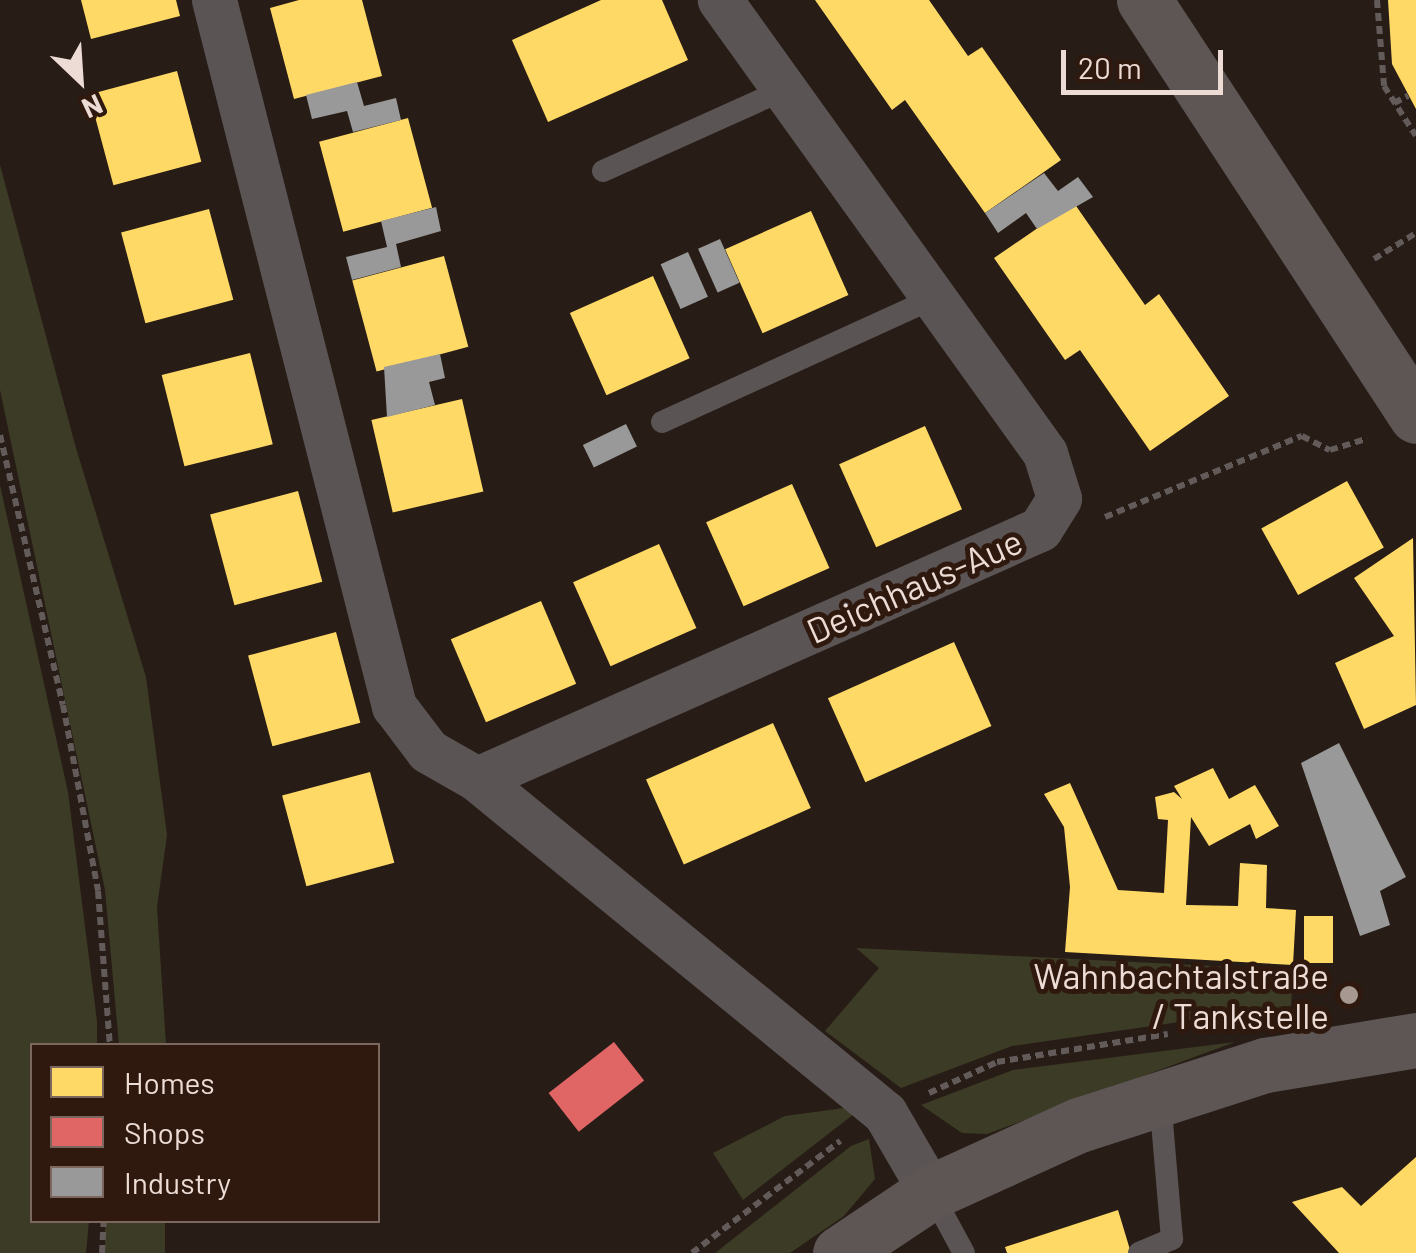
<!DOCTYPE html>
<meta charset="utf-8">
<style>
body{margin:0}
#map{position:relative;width:1416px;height:1253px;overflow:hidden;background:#271c16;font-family:Barlow,sans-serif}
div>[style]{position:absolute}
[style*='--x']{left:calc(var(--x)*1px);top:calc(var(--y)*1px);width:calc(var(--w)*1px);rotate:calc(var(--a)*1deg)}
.green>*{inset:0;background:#3c3b26;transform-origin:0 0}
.homes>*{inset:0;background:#ffd966;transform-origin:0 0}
.shops>*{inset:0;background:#e06666;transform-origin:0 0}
.industry>*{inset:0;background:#999;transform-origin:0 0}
.path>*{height:6px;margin-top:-3px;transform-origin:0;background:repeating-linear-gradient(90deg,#625b59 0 8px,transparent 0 13px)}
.service>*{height:22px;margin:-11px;padding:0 11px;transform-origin:11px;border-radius:11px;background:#5b5454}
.minor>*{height:45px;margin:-22.5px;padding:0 22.5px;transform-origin:22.5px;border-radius:22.5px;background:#5b5454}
.secondary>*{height:55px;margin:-27.5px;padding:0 27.5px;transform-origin:27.5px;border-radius:27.5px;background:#5e5655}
.dots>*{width:28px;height:28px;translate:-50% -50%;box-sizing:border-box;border:5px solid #2f190e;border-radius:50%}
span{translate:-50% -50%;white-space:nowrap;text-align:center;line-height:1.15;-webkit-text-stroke:10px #2f190e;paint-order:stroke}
.street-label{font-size:35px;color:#ecdcd5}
.poi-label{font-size:35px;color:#ecdcd5}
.right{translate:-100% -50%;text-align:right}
.legend{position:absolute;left:30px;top:1043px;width:350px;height:180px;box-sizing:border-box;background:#2f190e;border:2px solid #7b675e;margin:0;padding:12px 18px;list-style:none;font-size:30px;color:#ecdcd5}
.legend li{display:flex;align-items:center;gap:20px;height:50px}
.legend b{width:50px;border:2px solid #7b675e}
.north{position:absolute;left:30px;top:30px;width:100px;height:100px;-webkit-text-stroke:8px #2f190e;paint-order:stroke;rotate:155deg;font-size:28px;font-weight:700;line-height:40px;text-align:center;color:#ecdcd5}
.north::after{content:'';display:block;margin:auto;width:35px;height:45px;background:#ecdcd5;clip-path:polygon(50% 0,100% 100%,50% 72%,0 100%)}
.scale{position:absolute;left:1061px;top:50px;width:162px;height:45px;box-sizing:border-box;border:5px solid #ecdcd5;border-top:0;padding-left:12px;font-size:30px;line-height:35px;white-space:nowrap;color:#ecdcd5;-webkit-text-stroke:8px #2f190e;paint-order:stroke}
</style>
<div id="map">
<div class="green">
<i style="clip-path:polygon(0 165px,76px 448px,146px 677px,167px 835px,157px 907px,166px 1045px,119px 1045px,105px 890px,0 390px)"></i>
<i style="clip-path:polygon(0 485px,68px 792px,97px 1021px,97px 1045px,32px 1046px,32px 1220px,89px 1221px,86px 1253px,0 1253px)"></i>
<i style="clip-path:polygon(856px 948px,1293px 970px,1291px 1006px,1012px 1046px,901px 1088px,825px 1031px,879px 968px)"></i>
<i style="clip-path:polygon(1235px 1042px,987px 1134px,962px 1133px,921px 1105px,1013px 1070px)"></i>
<i style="clip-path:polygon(844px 1108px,854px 1114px,743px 1200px,713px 1153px,785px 1116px)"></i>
<i style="clip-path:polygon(869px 1139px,875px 1179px,844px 1216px,790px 1253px,715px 1253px,851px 1146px)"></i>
<i style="left:105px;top:1221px;width:60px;height:32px"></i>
</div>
<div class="homes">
<i style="clip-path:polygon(81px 0,176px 0,180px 16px,91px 39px)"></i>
<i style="clip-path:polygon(299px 0,362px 0,382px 76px,294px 99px,270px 8px)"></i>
<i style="clip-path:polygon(601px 0,662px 0,688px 60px,548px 122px,512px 40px)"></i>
<i style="clip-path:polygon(815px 0,929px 0,968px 56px,982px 47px,1061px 160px,985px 213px,905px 100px,892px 110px)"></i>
<i style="clip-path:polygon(1388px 0,1416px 0,1416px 109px,1392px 64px)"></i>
<i style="left:177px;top:71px;width:94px;height:91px;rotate:75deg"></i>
<i style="left:408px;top:118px;width:93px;height:92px;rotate:75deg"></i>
<i style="clip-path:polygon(1074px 203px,1145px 305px,1159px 294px,1229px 396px,1150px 451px,1080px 350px,1065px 360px,994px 258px)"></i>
<i style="left:209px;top:209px;width:94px;height:91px;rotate:75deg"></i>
<i style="left:811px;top:211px;width:92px;height:94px;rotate:66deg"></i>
<i style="left:444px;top:256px;width:94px;height:95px;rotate:75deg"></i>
<i style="left:653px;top:276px;width:90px;height:91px;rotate:66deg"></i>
<i style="left:250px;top:353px;width:94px;height:91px;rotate:76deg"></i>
<i style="left:462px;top:399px;width:95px;height:93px;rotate:77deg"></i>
<i style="left:925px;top:426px;width:91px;height:94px;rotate:66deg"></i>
<i style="left:1347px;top:481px;width:76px;height:98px;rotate:61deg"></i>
<i style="left:792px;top:484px;width:92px;height:94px;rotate:66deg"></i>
<i style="left:298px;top:491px;width:94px;height:91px;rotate:75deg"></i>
<i style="clip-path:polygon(1413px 538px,1416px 705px,1364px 729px,1335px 663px,1394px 636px,1354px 578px)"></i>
<i style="left:659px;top:544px;width:92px;height:94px;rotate:66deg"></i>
<i style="left:541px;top:601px;width:90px;height:98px;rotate:67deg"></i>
<i style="left:336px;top:632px;width:94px;height:91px;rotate:75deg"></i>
<i style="left:954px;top:642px;width:92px;height:138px;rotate:66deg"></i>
<i style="left:773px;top:723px;width:93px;height:139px;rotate:66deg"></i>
<i style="clip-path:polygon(1213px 768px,1229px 799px,1255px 785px,1279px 826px,1256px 839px,1250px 824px,1209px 846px,1191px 817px,1186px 905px,1238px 906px,1240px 863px,1267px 865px,1266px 908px,1296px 910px,1293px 965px,1065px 952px,1070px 887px,1064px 827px,1044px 794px,1070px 783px,1118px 890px,1164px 893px,1168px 820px,1158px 819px,1155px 797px,1174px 792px,1182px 799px,1174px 786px)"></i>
<i style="left:370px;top:772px;width:94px;height:91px;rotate:75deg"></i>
<i style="left:1304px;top:916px;width:29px;height:47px"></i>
<i style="clip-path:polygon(1416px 1157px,1416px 1253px,1339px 1253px,1292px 1202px,1342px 1187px,1361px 1206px)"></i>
<i style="clip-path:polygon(1118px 1210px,1131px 1253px,1007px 1253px,1005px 1247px)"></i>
</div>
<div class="shops">
<i style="left:614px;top:1042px;width:49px;height:83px;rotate:52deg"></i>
</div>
<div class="industry">
<i style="clip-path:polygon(357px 82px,364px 106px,396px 98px,401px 120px,353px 132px,347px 111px,312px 119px,306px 95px)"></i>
<i style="clip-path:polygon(1044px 173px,1058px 191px,1078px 177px,1093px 197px,1037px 229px,1026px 213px,998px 233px,985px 213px)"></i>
<i style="clip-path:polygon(436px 207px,441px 231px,396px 244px,401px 267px,352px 280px,346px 257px,387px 247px,381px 221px)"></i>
<i style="left:720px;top:239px;width:48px;height:24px;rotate:66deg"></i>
<i style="left:688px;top:252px;width:49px;height:30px;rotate:66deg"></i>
<i style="clip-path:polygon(440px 354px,445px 378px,429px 382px,435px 405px,387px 417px,384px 367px)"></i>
<i style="left:626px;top:424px;width:25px;height:48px;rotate:64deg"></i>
<i style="clip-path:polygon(1339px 743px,1406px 877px,1380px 891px,1390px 925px,1360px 936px,1301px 763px)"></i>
</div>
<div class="path">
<i style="--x:1377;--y:0;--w:86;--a:85.3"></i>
<i style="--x:1384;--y:86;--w:59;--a:57.4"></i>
<i style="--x:1394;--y:103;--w:16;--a:-27"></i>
<i style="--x:1374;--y:259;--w:49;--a:-31.8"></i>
<i style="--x:0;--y:435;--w:277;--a:76.9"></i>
<i style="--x:63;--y:705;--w:189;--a:79.3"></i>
<i style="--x:98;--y:891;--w:155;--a:85.6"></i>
<i style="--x:1105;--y:517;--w:213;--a:-22.4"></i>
<i style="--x:1302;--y:436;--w:31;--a:27"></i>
<i style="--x:1330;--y:450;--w:39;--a:-17"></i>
<i style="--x:929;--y:1093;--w:75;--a:-24.5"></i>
<i style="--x:997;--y:1062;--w:173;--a:-9.3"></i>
<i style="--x:102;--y:1253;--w:33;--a:-87"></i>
<i style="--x:692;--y:1253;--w:186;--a:-37.1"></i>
</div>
<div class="service">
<i style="--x:603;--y:171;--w:197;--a:-24.2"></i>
<i style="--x:662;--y:422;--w:297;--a:-24.5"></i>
<i style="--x:931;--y:1192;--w:69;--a:61.6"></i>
<i style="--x:1139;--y:1253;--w:36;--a:-23"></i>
<i style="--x:1172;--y:1239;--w:141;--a:-94.9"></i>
</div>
<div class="minor">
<i style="--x:214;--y:0;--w:729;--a:75.7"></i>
<i style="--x:394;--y:706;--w:56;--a:52.9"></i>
<i style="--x:428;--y:751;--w:56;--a:29.7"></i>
<i style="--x:477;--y:779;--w:527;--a:39.3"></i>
<i style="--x:885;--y:1113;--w:91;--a:59.8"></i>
<i style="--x:477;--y:779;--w:616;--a:-23.94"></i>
<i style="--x:1040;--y:529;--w:36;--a:-58"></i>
<i style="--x:1059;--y:498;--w:47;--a:-107.3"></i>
<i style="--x:1045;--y:453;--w:558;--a:-125.66"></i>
</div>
<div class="secondary">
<i style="--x:1144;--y:0;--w:497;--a:56.8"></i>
<i style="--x:840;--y:1253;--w:110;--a:-33.8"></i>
<i style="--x:931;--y:1192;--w:162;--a:-24.4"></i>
<i style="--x:1079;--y:1125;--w:195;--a:-17.9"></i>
<i style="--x:1265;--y:1065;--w:153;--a:-9.4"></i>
</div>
<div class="dots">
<i style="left:1349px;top:995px;background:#a79992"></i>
</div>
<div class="street-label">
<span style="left:914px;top:585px;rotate:-24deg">Deichhaus-Aue</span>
</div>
<div class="poi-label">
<span class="right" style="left:1329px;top:995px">Wahnbachtalstraße<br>/ Tankstelle</span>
</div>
<ul class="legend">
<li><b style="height:28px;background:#ffd966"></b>Homes</li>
<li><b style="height:28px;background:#e06666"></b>Shops</li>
<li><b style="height:28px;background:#999"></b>Industry</li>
</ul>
<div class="north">N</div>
<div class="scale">20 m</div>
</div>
